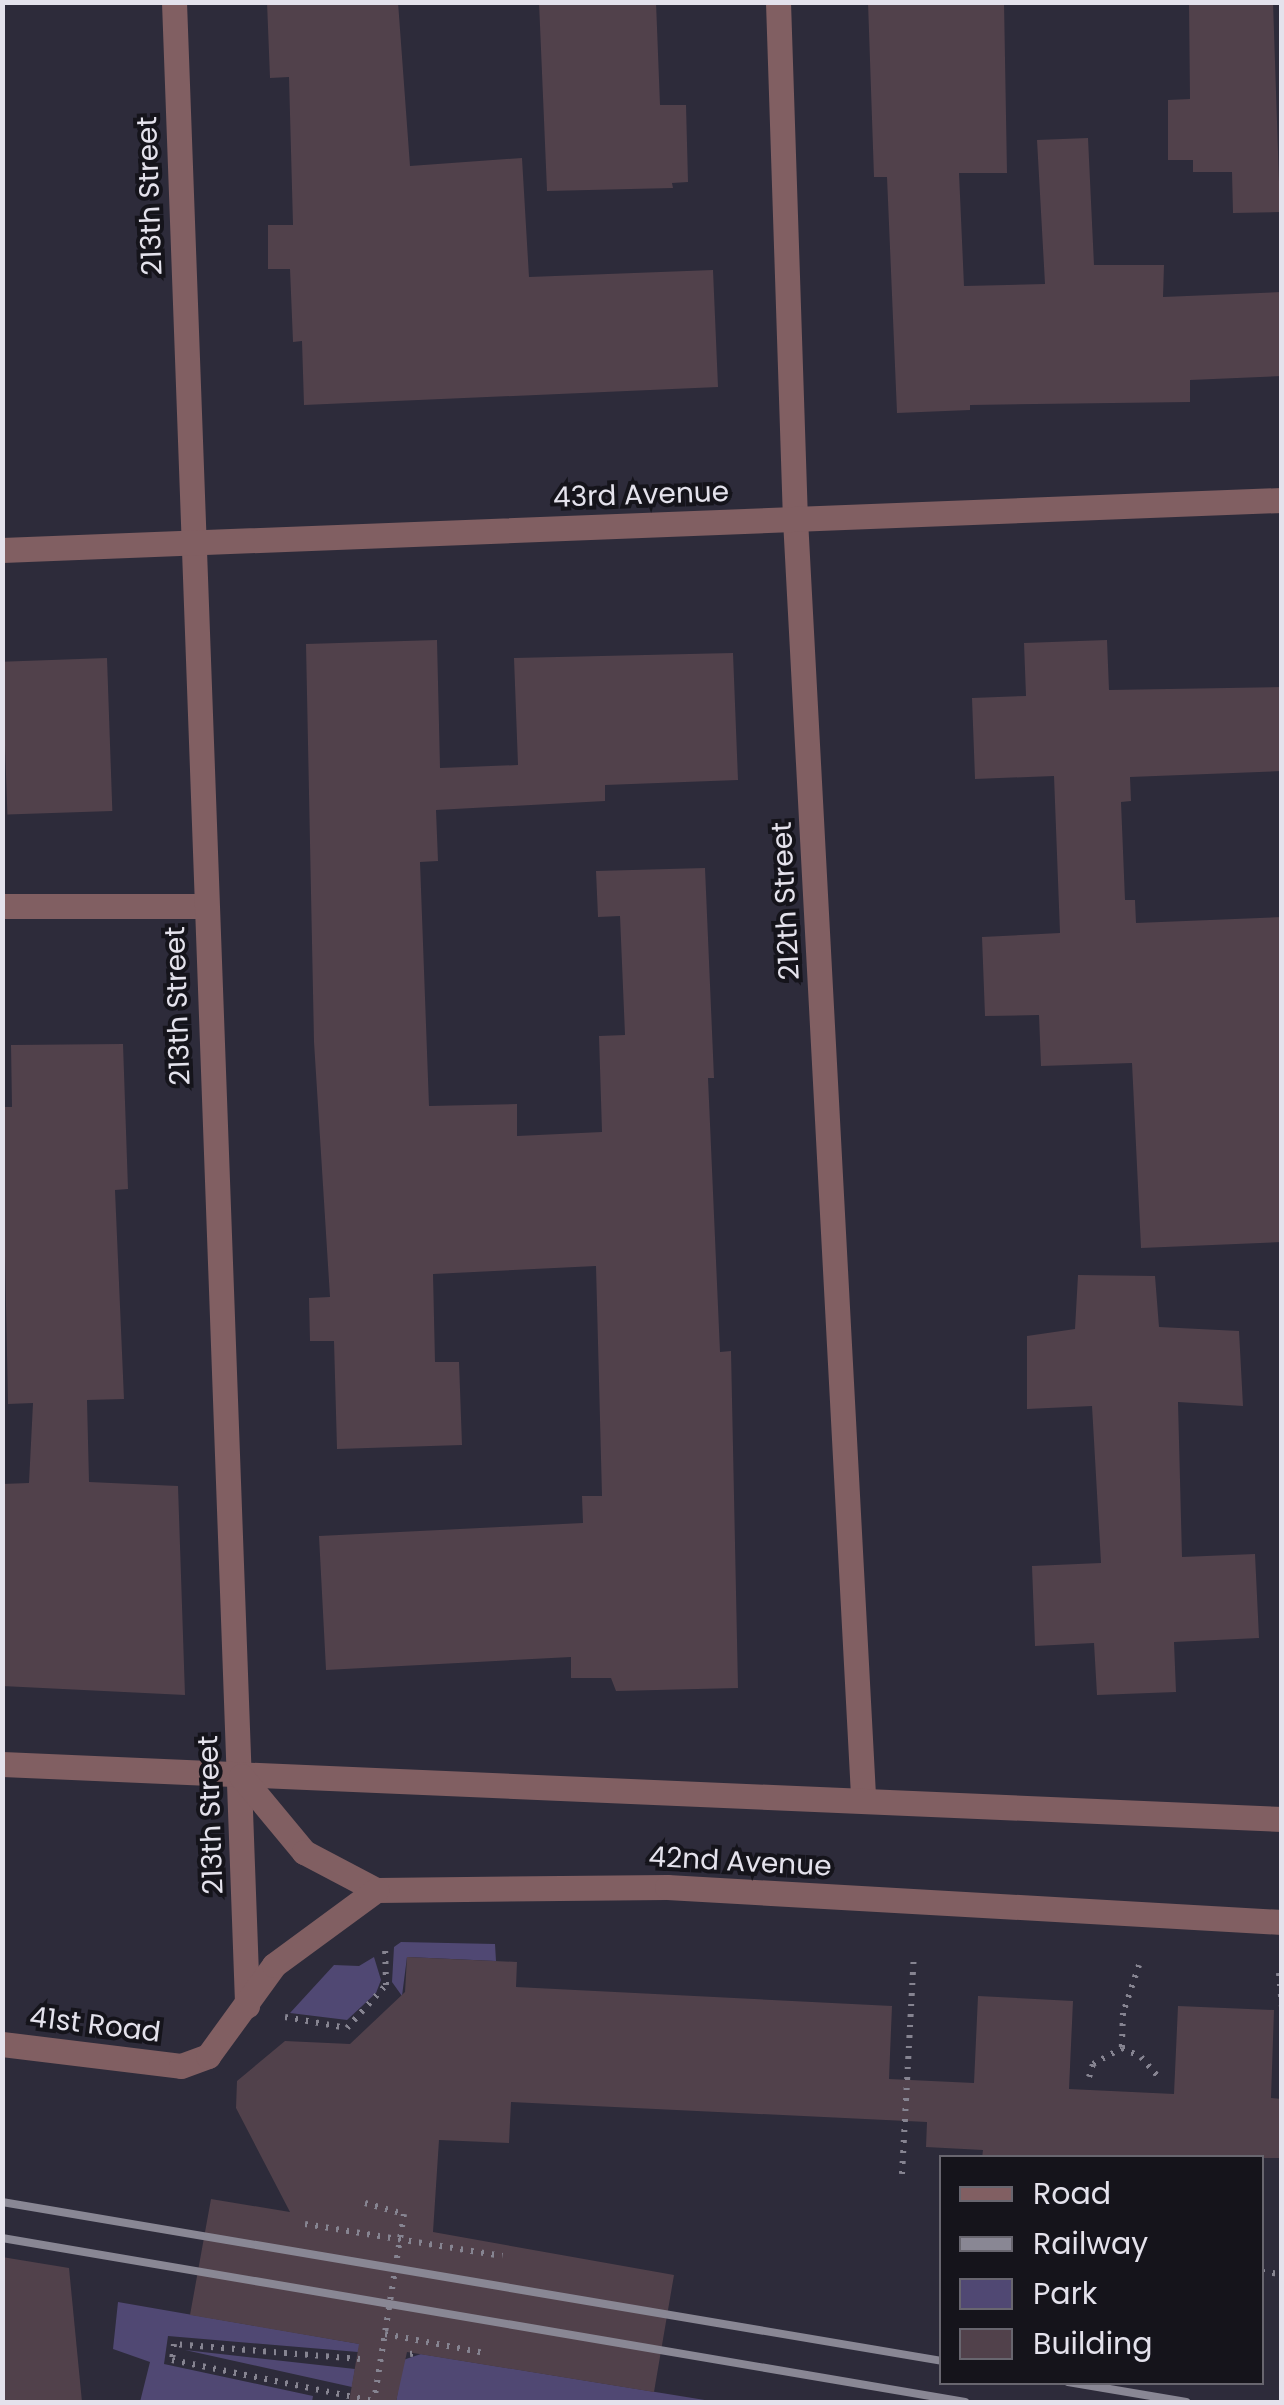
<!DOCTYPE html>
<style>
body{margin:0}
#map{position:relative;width:1284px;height:2405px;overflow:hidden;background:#2d2b3a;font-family:Poppins,sans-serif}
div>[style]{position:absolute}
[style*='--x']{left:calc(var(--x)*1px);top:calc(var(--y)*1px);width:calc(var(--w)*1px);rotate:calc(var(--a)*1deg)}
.green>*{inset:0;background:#504873}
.building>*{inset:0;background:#51414b;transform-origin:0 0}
.path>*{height:6px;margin-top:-3px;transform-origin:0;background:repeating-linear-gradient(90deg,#868491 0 2.5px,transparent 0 10.5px)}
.lane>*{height:25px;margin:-12.5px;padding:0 12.5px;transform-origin:12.5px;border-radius:12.5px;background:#815f62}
.street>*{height:25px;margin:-12.5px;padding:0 12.5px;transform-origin:12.5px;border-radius:12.5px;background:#815f62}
.rail>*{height:8px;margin:-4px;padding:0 4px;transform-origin:4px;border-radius:4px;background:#898794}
span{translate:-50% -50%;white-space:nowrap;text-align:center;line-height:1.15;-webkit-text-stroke:8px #15141b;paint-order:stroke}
.street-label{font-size:28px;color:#e4e2ec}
.frame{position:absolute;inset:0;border:5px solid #e4e2ec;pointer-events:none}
.legend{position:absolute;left:939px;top:2155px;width:325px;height:230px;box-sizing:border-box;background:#15141b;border:2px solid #68666f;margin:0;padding:12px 18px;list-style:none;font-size:30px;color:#e4e2ec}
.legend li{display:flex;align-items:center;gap:20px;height:50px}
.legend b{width:50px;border:2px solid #68666f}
</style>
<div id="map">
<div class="green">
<i style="clip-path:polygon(401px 1942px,495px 1944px,496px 1961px,407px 1957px,402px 1996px,392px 1982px,394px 1947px)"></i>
<i style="clip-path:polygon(374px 1957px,381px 1980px,376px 1993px,347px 2020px,290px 2013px,334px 1965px,359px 1966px)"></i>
<i style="clip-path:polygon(118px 2302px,360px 2344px,358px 2352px,168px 2336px,164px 2364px,313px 2396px,312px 2402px,140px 2402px,150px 2362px,113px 2349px)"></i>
<i style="clip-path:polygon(185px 2350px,355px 2369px,352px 2387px)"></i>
<i style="clip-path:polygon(421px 2354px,717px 2402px,396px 2402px,403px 2360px)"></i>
</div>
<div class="building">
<i style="clip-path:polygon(267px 2px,398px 2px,410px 166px,522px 158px,529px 277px,713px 270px,718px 387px,304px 405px,302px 341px,293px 342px,290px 269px,268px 269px,268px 225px,293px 225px,289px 77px,270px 78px)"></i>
<i style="clip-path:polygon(539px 2px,656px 2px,660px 105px,686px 105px,688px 182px,672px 183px,673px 188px,547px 191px)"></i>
<i style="clip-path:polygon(868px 2px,1004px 2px,1007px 173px,959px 173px,964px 286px,1045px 284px,1037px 140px,1088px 138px,1094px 265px,1164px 265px,1163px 297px,1282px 292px,1282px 376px,1190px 380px,1190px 402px,970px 405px,970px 410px,897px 413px,887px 177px,874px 177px)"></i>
<i style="clip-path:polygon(1189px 2px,1273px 2px,1280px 212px,1233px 213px,1232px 172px,1193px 172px,1193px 160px,1168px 160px,1168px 100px,1190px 99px)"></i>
<i style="clip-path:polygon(437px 640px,440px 768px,518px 765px,514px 658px,733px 653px,738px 780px,605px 785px,605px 801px,436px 810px,438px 861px,420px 862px,429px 1106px,517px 1104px,517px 1136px,602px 1132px,599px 1036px,625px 1035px,620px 916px,598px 917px,596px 871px,705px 868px,714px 1078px,708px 1078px,720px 1352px,731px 1351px,738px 1688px,616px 1691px,611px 1678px,571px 1678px,571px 1657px,326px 1670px,319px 1536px,583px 1523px,582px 1496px,602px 1496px,596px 1266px,433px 1274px,435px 1362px,459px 1362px,462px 1445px,337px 1449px,334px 1341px,310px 1341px,309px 1298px,330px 1297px,314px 1042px,306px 644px)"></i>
<i style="clip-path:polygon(1107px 640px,1109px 690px,1282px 687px,1282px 771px,1130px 777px,1131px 801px,1121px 802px,1125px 900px,1135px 900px,1136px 923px,1282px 917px,1282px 1242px,1141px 1248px,1132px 1063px,1041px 1066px,1039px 1015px,985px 1016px,982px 937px,1060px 933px,1054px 776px,975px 779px,972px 698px,1026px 696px,1024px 643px)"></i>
<i style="left:107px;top:658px;width:153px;height:105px;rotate:88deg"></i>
<i style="clip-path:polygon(123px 1044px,128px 1189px,115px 1190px,124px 1399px,87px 1400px,89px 1482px,178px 1486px,185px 1695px,2px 1686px,2px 1484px,29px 1483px,33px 1403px,8px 1404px,2px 1107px,12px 1107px,11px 1045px)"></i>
<i style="clip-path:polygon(1078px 1275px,1155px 1276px,1159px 1327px,1239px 1331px,1243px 1406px,1178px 1402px,1182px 1557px,1255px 1554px,1259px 1638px,1174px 1642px,1176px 1692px,1097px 1695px,1094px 1643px,1035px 1646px,1032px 1566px,1101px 1563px,1092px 1406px,1027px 1409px,1027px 1336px,1075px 1329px)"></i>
<i style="clip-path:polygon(407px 1957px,517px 1962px,516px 1987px,892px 2006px,889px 2079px,974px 2083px,978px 1996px,1073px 2001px,1069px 2089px,1174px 2094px,1178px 2006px,1274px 2010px,1271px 2098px,1282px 2099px,1282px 2158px,982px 2158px,983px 2150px,926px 2147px,927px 2122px,511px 2102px,509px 2143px,439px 2140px,433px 2232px,674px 2275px,654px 2392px,407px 2352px,396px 2402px,349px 2402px,359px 2344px,190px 2315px,211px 2199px,290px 2212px,236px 2108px,237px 2081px,285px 2041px,350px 2044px,405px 1992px)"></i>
<i style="clip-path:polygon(2px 2257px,69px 2268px,82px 2402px,2px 2402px)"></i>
</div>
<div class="path">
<i style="--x:1139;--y:1965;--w:51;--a:108.4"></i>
<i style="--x:1123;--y:2013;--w:35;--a:92"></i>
<i style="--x:1122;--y:2048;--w:21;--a:25"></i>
<i style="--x:1141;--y:2057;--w:30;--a:49"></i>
<i style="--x:1279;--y:1973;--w:34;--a:85"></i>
<i style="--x:285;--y:2017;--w:63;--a:10.1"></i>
<i style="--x:347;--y:2028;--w:58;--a:-47.8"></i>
<i style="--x:386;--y:1985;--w:42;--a:-91.4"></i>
<i style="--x:1089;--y:2077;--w:14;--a:-73"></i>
<i style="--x:1093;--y:2064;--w:33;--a:-29"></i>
<i style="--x:902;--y:2174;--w:220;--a:-86.9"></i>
<i style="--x:365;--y:2203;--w:41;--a:15.8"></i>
<i style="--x:404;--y:2214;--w:189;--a:99.1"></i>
<i style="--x:305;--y:2224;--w:200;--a:9.2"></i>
<i style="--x:1262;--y:2272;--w:20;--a:6"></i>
<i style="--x:385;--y:2334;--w:102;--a:10.8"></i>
<i style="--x:410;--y:2354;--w:8;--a:-7"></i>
<i style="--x:360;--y:2359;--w:187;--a:-175.4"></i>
<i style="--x:174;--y:2344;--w:16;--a:97"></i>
<i style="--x:172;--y:2360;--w:205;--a:11.5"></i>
</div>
<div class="lane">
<i style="--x:2;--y:906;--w:202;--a:0"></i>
</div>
<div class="street">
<i style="--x:174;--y:2;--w:2005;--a:87.91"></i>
<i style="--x:778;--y:2;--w:517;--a:88.12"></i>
<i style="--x:795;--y:519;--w:1280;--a:86.95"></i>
<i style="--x:2;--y:550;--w:1281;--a:-2.24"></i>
<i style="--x:2;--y:1764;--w:1281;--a:2.46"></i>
<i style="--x:241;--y:1776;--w:99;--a:50.3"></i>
<i style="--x:304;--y:1852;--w:81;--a:27.8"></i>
<i style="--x:376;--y:1890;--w:291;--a:-0.6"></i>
<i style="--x:667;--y:1887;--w:616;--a:3.26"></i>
<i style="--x:2;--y:2044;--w:180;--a:7"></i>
<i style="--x:181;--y:2066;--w:29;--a:-20"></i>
<i style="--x:208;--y:2056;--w:112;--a:-54"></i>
<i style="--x:274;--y:1965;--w:127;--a:-36.3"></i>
</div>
<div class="rail">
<i style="--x:2;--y:2202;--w:953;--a:9.6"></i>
<i style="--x:2;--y:2238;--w:977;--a:9.66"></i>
<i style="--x:1068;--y:2382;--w:120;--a:9.6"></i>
</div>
<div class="street-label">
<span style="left:150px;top:196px;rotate:-92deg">213th Street</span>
<span style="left:641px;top:495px;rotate:-2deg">43rd Avenue</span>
<span style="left:786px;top:901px;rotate:-93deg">212th Street</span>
<span style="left:178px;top:1006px;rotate:-92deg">213th Street</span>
<span style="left:211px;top:1815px;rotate:-92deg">213th Street</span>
<span style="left:740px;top:1862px;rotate:3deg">42nd Avenue</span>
<span style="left:95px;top:2025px;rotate:7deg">41st Road</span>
</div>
<div class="frame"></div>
<ul class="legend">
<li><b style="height:12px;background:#815f62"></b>Road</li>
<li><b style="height:12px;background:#898794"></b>Railway</li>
<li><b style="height:28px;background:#504873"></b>Park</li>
<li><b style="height:28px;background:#51414b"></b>Building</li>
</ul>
</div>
